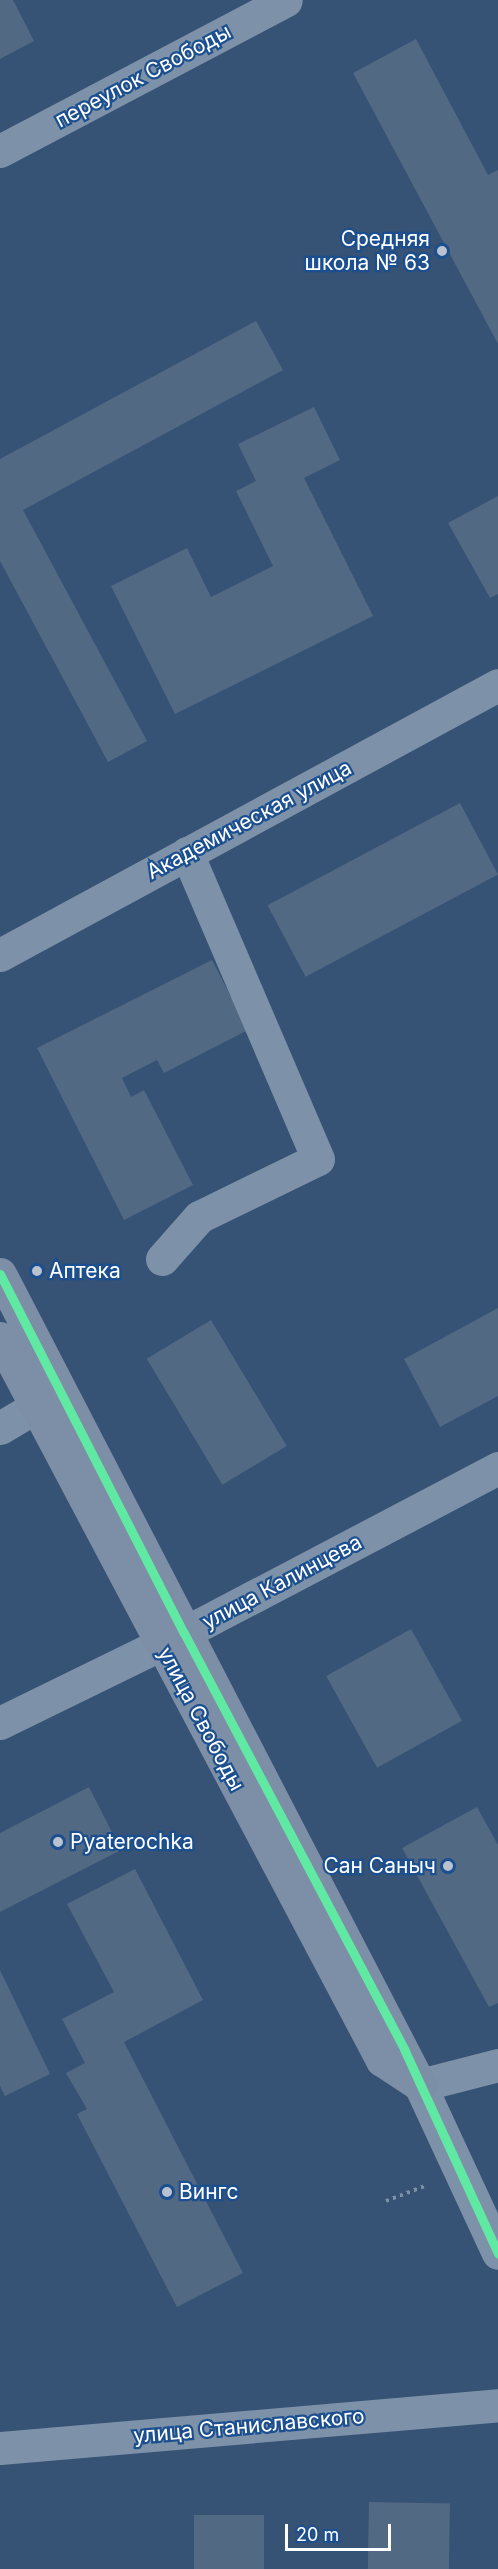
<!DOCTYPE html>
<meta charset="utf-8">
<style>
body{margin:0}
#map{position:relative;width:498px;height:2569px;overflow:hidden;background:#365274;font-family:Inter,sans-serif}
div>[style]{position:absolute}
[style*='--x']{left:calc(var(--x)*1px);top:calc(var(--y)*1px);width:calc(var(--w)*1px);rotate:calc(var(--a)*1deg)}
.building>*{inset:0;background:#526984;transform-origin:0 0}
.path>*{height:4px;margin-top:-2px;transform-origin:0;background:repeating-linear-gradient(90deg,#7d92a8 0 3px,transparent 0 7.5px)}
.minor>*{height:33px;margin:-16.5px;padding:0 16.5px;transform-origin:16.5px;border-radius:16.5px;background:#7d92a8}
.major>*{height:33px;margin:-16.5px;padding:0 16.5px;transform-origin:16.5px;border-radius:16.5px;background:#7d8ea7}
.bus-1>*{height:9px;margin:-4.5px;padding:0 4.5px;transform-origin:4.5px;border-radius:4.5px;background:#60e9a3}
.dots>*{width:16px;height:16px;translate:-50% -50%;box-sizing:border-box;border:3px solid #1b4f8f;border-radius:50%}
span{translate:-50% -50%;white-space:nowrap;text-align:center;line-height:1.15;-webkit-text-stroke:4.5px #1b4f8f;paint-order:stroke}
.street-label{font-size:21px;color:#fff}
.poi-label{font-size:21px;color:#fff}
.right{translate:-100% -50%;text-align:right}
.left{translate:0 -50%;text-align:left}
.scale{position:absolute;left:285px;top:2524px;width:106px;height:27px;box-sizing:border-box;border:3px solid #fff;border-top:0;padding-left:8px;font-size:18px;line-height:21px;white-space:nowrap;color:#fff;-webkit-text-stroke:4px #1b4f8f;paint-order:stroke}
</style>
<div id="map">
<div class="building">
<i style="clip-path:polygon(0 0,13px 0,34px 41px,0 59px)"></i>
<i style="clip-path:polygon(416px 39px,488px 175px,498px 170px,498px 344px,353px 73px)"></i>
<i style="clip-path:polygon(256px 321px,283px 370px,23px 510px,147px 741px,108px 762px,0 561px,0 459px)"></i>
<i style="clip-path:polygon(314px 407px,340px 460px,304px 478px,373px 616px,175px 714px,111px 586px,187px 548px,211px 597px,273px 566px,236px 491px,256px 481px,238px 444px)"></i>
<i style="clip-path:polygon(498px 496px,498px 594px,490px 598px,448px 523px)"></i>
<i style="left:460px;top:803px;width:81px;height:218px;rotate:62deg"></i>
<i style="clip-path:polygon(212px 960px,248px 1030px,164px 1073px,157px 1060px,122px 1078px,131px 1097px,144px 1090px,193px 1185px,124px 1220px,37px 1048px)"></i>
<i style="clip-path:polygon(498px 1308px,498px 1396px,440px 1427px,404px 1359px)"></i>
<i style="left:211px;top:1320px;width:147px;height:75px;rotate:59deg"></i>
<i style="left:411px;top:1629px;width:105px;height:97px;rotate:61deg"></i>
<i style="clip-path:polygon(89px 1787px,121px 1850px,0 1912px,0 1833px)"></i>
<i style="clip-path:polygon(477px 1807px,498px 1845px,498px 2003px,489px 2007px,402px 1848px)"></i>
<i style="clip-path:polygon(135px 1869px,203px 2000px,124px 2042px,243px 2273px,177px 2307px,77px 2114px,87px 2109px,66px 2073px,85px 2063px,62px 2019px,114px 1992px,67px 1904px)"></i>
<i style="clip-path:polygon(0 1970px,50px 2074px,5px 2096px,0 2086px)"></i>
<i style="left:369px;top:2502px;width:81px;height:67px;rotate:1deg"></i>
<i style="left:194px;top:2515px;width:70px;height:54px"></i>
</div>
<div class="path">
<i style="--x:386;--y:2201;--w:44;--a:-21.3"></i>
</div>
<div class="minor">
<i style="--x:0;--y:151;--w:323;--a:-27.8"></i>
<i style="--x:0;--y:955;--w:566;--a:-28.47"></i>
<i style="--x:162;--y:1259;--w:56;--a:-48.6"></i>
<i style="--x:199;--y:1217;--w:132;--a:-26"></i>
<i style="--x:318;--y:1159;--w:333;--a:-113.2"></i>
<i style="--x:0;--y:1428;--w:43;--a:-30.7"></i>
<i style="--x:0;--y:1723;--w:205;--a:-26.1"></i>
<i style="--x:184;--y:1633;--w:355;--a:-27.7"></i>
<i style="--x:498;--y:2065;--w:81;--a:165.6"></i>
<i style="--x:420;--y:2085;--w:185;--a:65.1"></i>
<i style="--x:0;--y:2448;--w:500;--a:-4.9"></i>
</div>
<div class="major">
<i style="--x:0;--y:1274;--w:913;--a:62.62"></i>
<i style="--x:0;--y:1338;--w:817;--a:62.12"></i>
<i style="--x:382;--y:2060;--w:45;--a:33.3"></i>
</div>
<div class="bus-1">
<i style="--x:0;--y:1274;--w:403;--a:62.9"></i>
<i style="--x:184;--y:1633;--w:471;--a:62.1"></i>
<i style="--x:404;--y:2049;--w:225;--a:65.3"></i>
</div>
<div class="dots">
<i style="left:442px;top:251px;background:#b9c2ce"></i>
<i style="left:37px;top:1271px;background:#b9c2ce"></i>
<i style="left:58px;top:1842px;background:#b9c2ce"></i>
<i style="left:448px;top:1866px;background:#b9c2ce"></i>
<i style="left:167px;top:2192px;background:#b9c2ce"></i>
</div>
<div class="street-label">
<span style="left:143px;top:76px;rotate:-28deg">переулок Свободы</span>
<span style="left:249px;top:820px;rotate:-28deg">Академическая улица</span>
<span style="left:282px;top:1582px;rotate:-28deg">улица Калинцева</span>
<span style="left:201px;top:1719px;rotate:62deg">улица Свободы</span>
<span style="left:249px;top:2426px;rotate:-5deg">улица Станиславского</span>
</div>
<div class="poi-label">
<span class="right" style="left:430px;top:251px">Средняя<br>школа № 63</span>
<span class="left" style="left:49px;top:1271px">Аптека</span>
<span class="left" style="left:70px;top:1842px">Pyaterochka</span>
<span class="right" style="left:436px;top:1866px">Сан Саныч</span>
<span class="left" style="left:179px;top:2192px">Вингс</span>
</div>
<div class="scale">20 m</div>
</div>
